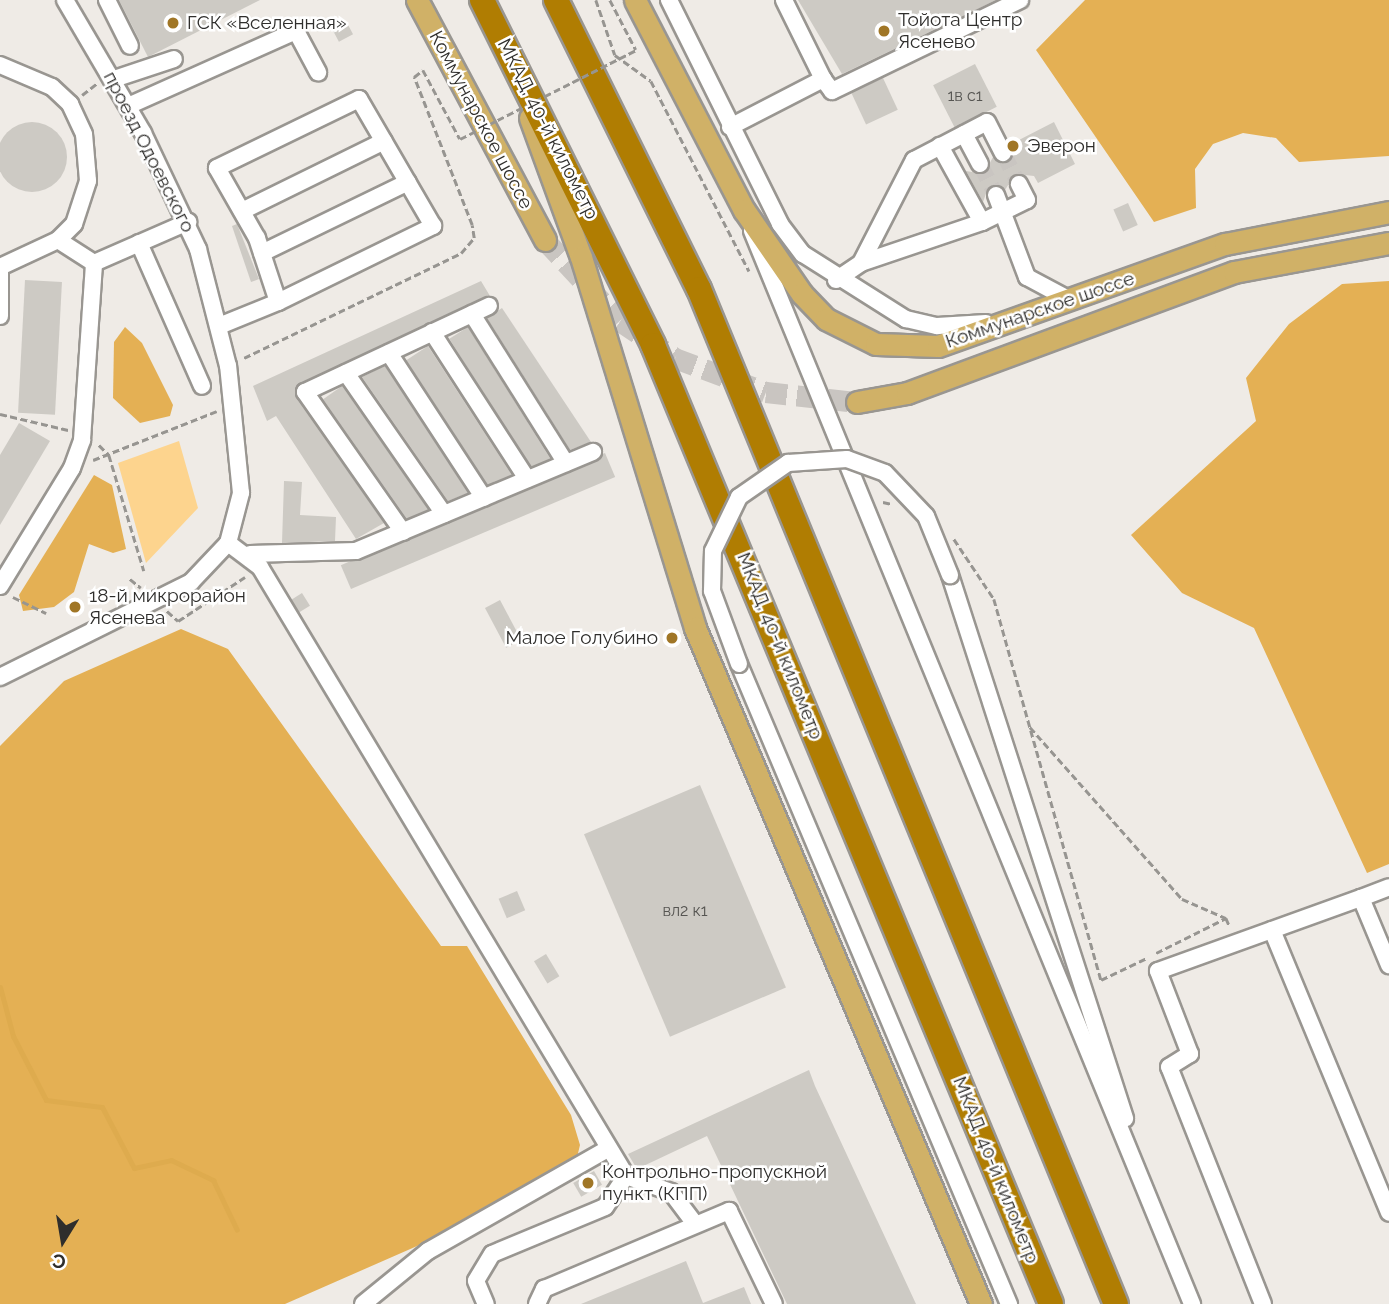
<!DOCTYPE html>
<meta charset="utf-8">
<style>
body{margin:0}
#map{position:relative;width:1389px;height:1304px;overflow:hidden;background:#efebe6;font-family:Raleway,sans-serif}
div>[style]{position:absolute}
[style*='--x']{left:calc(var(--x)*1px);top:calc(var(--y)*1px);width:calc(var(--w)*1px);rotate:calc(var(--a)*1deg)}
.green>*{inset:0;background:#fdd48e}
.forest>*{inset:0;background:#e4b054}
.stream>*{height:5px;margin:-2.5px;padding:0 2.5px;transform-origin:2.5px;border-radius:2.5px;background:#deab4e}
.building>*{inset:0;background:#cdcac4;transform-origin:0 0}
.round{border-radius:50%}
.minor-tunnel>*{height:16px;margin-top:-8px;transform-origin:0;background:repeating-linear-gradient(90deg,#c9c5c1 0 16px,transparent 0 24px)}
.major-tunnel>*{height:21px;margin-top:-10.5px;transform-origin:0;background:repeating-linear-gradient(90deg,#c9c5c1 0 21px,transparent 0 31px)}
.path>*{height:2.5px;margin-top:-1.25px;transform-origin:0;background:repeating-linear-gradient(90deg,#979591 0 7px,transparent 0 10.5px)}
.roads{filter:drop-shadow(2px 0 #999691) drop-shadow(-2px 0 #999691) drop-shadow(0 2px #999691) drop-shadow(0 -2px #999691)}
.minor>*{height:16px;margin:-8px;padding:0 8px;transform-origin:8px;border-radius:8px;background:#fff}
.major>*{height:21px;margin:-10.5px;padding:0 10.5px;transform-origin:10.5px;border-radius:10.5px;background:#d0b167}
.highway>*{height:24px;margin:-12px;padding:0 12px;transform-origin:12px;border-radius:12px;background:#b07d02}
.path-bridge>*{height:2.5px;margin-top:-1.25px;transform-origin:0;background:repeating-linear-gradient(90deg,#979591 0 7px,transparent 0 10.5px)}
.bridges{filter:drop-shadow(2px 0 #999691) drop-shadow(-2px 0 #999691) drop-shadow(0 2px #999691) drop-shadow(0 -2px #999691)}
.minor-bridge>*{height:16px;margin:-8px;padding:0 8px;transform-origin:8px;border-radius:8px;background:#fff}
.dots>*{width:19px;height:19px;translate:-50% -50%;box-sizing:border-box;border:4px solid #fff;border-radius:50%}
span{translate:-50% -50%;white-space:nowrap;text-align:center;line-height:1.15;-webkit-text-stroke:5px #fff;paint-order:stroke}
.number-label{font-size:16px;color:#565552}
.number-label span{-webkit-text-stroke-width:0}
.poi-label{font-size:19px;color:#2f2e2c}
.left{translate:0 -50%;text-align:left}
.right{translate:-100% -50%;text-align:right}
.street-label{font-size:19px;color:#2f2e2c}
.north{position:absolute;left:28px;top:1206px;width:70px;height:70px;-webkit-text-stroke:5px #fff;paint-order:stroke;rotate:191deg;font-size:19px;font-weight:700;line-height:28px;text-align:center;color:#2f2e2c}
.north::after{content:'';display:block;margin:auto;width:24px;height:32px;background:#2f2e2c;clip-path:polygon(50% 0,100% 100%,50% 72%,0 100%)}
</style>
<div id="map">
<div class="green">
<i style="clip-path:polygon(179px 441px,198px 508px,146px 563px,118px 463px)"></i>
</div>
<div class="forest">
<i style="clip-path:polygon(1085px 0,1389px 0,1389px 156px,1299px 162px,1276px 138px,1243px 133px,1213px 144px,1195px 169px,1196px 208px,1154px 222px,1036px 50px)"></i>
<i style="clip-path:polygon(1389px 281px,1389px 864px,1367px 873px,1254px 628px,1182px 593px,1131px 535px,1256px 421px,1246px 378px,1289px 324px,1342px 284px)"></i>
<i style="clip-path:polygon(125px 327px,142px 343px,173px 405px,170px 416px,140px 423px,113px 398px,114px 342px)"></i>
<i style="clip-path:polygon(94px 475px,112px 485px,126px 549px,113px 553px,89px 544px,74px 592px,54px 607px,23px 611px,19px 595px)"></i>
<i style="clip-path:polygon(181px 629px,228px 649px,441px 946px,467px 946px,571px 1115px,580px 1145px,572px 1178px,285px 1304px,0 1304px,0 746px,64px 681px)"></i>
</div>
<div class="stream">
<i style="--x:0;--y:987;--w:51;--a:75.1"></i>
<i style="--x:13;--y:1036;--w:72;--a:62.7"></i>
<i style="--x:46;--y:1100;--w:56;--a:7.1"></i>
<i style="--x:102;--y:1107;--w:69;--a:62.3"></i>
<i style="--x:134;--y:1168;--w:38;--a:-12"></i>
<i style="--x:171;--y:1160;--w:47;--a:25.5"></i>
<i style="--x:213;--y:1180;--w:55;--a:64.4"></i>
</div>
<div class="building">
<i style="clip-path:polygon(119px 0,260px 0,148px 57px)"></i>
<i style="clip-path:polygon(798px 0,996px 0,842px 74px)"></i>
<i style="left:346px;top:21px;width:15px;height:16px;rotate:62deg"></i>
<i style="left:975px;top:64px;width:48px;height:47px;rotate:63deg"></i>
<i style="left:883px;top:78px;width:35px;height:35px;rotate:65deg"></i>
<i style="clip-path:polygon(1054px 122px,1075px 164px,1038px 183px,1034px 176px,1015px 174px,1005px 190px,988px 188px,983px 202px,966px 171px,984px 174px,993px 157px,1008px 162px,1017px 141px)"></i>
<i class="round" style="left:-3px;top:122px;width:70px;height:70px"></i>
<i style="left:1128px;top:203px;width:24px;height:16px;rotate:66deg"></i>
<i style="clip-path:polygon(237px 224px,259px 279px,251px 282px,232px 226px)"></i>
<i style="left:25px;top:280px;width:37px;height:133px;rotate:3deg"></i>
<i style="clip-path:polygon(481px 281px,490px 296px,296px 387px,296px 398px,384px 523px,356px 539px,276px 416px,267px 421px,253px 386px)"></i>
<i style="clip-path:polygon(502px 308px,591px 442px,570px 450px,487px 318px)"></i>
<i style="left:468px;top:327px;width:155px;height:22px;rotate:58deg"></i>
<i style="left:428px;top:346px;width:154px;height:26px;rotate:57deg"></i>
<i style="clip-path:polygon(385px 366px,468px 493px,448px 501px,362px 377px)"></i>
<i style="left:342px;top:386px;width:151px;height:23px;rotate:55deg"></i>
<i style="clip-path:polygon(19px 423px,50px 441px,0 525px,0 455px)"></i>
<i style="left:605px;top:453px;width:26px;height:287px;rotate:67deg"></i>
<i style="clip-path:polygon(284px 481px,302px 482px,300px 515px,336px 517px,335px 541px,282px 543px)"></i>
<i style="left:302px;top:593px;width:15px;height:13px;rotate:58deg"></i>
<i style="left:500px;top:600px;width:45px;height:17px;rotate:62deg"></i>
<i style="left:700px;top:785px;width:220px;height:126px;rotate:67deg"></i>
<i style="left:517px;top:891px;width:21px;height:20px;rotate:67deg"></i>
<i style="left:546px;top:954px;width:26px;height:14px;rotate:59deg"></i>
<i style="clip-path:polygon(809px 1070px,815px 1086px,916px 1304px,787px 1304px,707px 1136px,637px 1169px,628px 1154px)"></i>
<i style="left:594px;top:1171px;width:16px;height:24px;rotate:60deg"></i>
<i style="clip-path:polygon(686px 1261px,703px 1303px,744px 1287px,751px 1304px,581px 1304px)"></i>
</div>
<div class="minor-tunnel">
<i style="--x:1003;--y:153;--w:35;--a:63"></i>
<i style="--x:980;--y:164;--w:35;--a:63"></i>
</div>
<div class="major-tunnel">
<i style="--x:545;--y:240;--w:110;--a:47.2"></i>
<i style="--x:620;--y:321;--w:66;--a:33.9"></i>
<i style="--x:675;--y:358;--w:97;--a:20.5"></i>
<i style="--x:766;--y:392;--w:92;--a:6.3"></i>
</div>
<div class="path">
<i style="--x:596;--y:0;--w:58;--a:70.9"></i>
<i style="--x:615;--y:55;--w:44;--a:35.8"></i>
<i style="--x:651;--y:81;--w:214;--a:62.7"></i>
<i style="--x:610;--y:0;--w:56;--a:62.5"></i>
<i style="--x:82;--y:95;--w:18;--a:-38"></i>
<i style="--x:244;--y:358;--w:241;--a:-25.8"></i>
<i style="--x:461;--y:253;--w:20;--a:-49"></i>
<i style="--x:474;--y:238;--w:13;--a:-99"></i>
<i style="--x:472;--y:225;--w:159;--a:-111.4"></i>
<i style="--x:414;--y:77;--w:11;--a:-38"></i>
<i style="--x:423;--y:70;--w:78;--a:61.8"></i>
<i style="--x:0;--y:414;--w:70;--a:13.2"></i>
<i style="--x:99;--y:445;--w:14;--a:45"></i>
<i style="--x:109;--y:455;--w:121;--a:73.2"></i>
<i style="--x:93;--y:460;--w:133;--a:-21.6"></i>
<i style="--x:883;--y:502;--w:9;--a:13"></i>
<i style="--x:954;--y:539;--w:72;--a:56.3"></i>
<i style="--x:994;--y:599;--w:396;--a:74.3"></i>
<i style="--x:1101;--y:980;--w:51;--a:-25.6"></i>
<i style="--x:130;--y:579;--w:14;--a:39"></i>
<i style="--x:13;--y:597;--w:37;--a:26"></i>
<i style="--x:167;--y:611;--w:15;--a:42"></i>
<i style="--x:178;--y:621;--w:80;--a:-33.3"></i>
<i style="--x:1030;--y:727;--w:230;--a:48.5"></i>
<i style="--x:1182;--y:899;--w:48;--a:23.4"></i>
<i style="--x:1156;--y:953;--w:78;--a:-26.6"></i>
<i style="--x:1226;--y:918;--w:10;--a:66"></i>
</div>
<div class="roads">
<div class="minor">
<i style="--x:107;--y:0;--w:51;--a:63.4"></i>
<i style="--x:669;--y:0;--w:250;--a:63.6"></i>
<i style="--x:780;--y:224;--w:38;--a:53"></i>
<i style="--x:803;--y:254;--w:122;--a:32.3"></i>
<i style="--x:906;--y:319;--w:32;--a:13"></i>
<i style="--x:937;--y:326;--w:49;--a:-3.5"></i>
<i style="--x:0;--y:65;--w:56;--a:22.9"></i>
<i style="--x:52;--y:87;--w:25;--a:43"></i>
<i style="--x:70;--y:104;--w:33;--a:65"></i>
<i style="--x:84;--y:134;--w:47;--a:85.1"></i>
<i style="--x:88;--y:181;--w:45;--a:108"></i>
<i style="--x:74;--y:224;--w:23;--a:135"></i>
<i style="--x:114;--y:79;--w:63;--a:-18.4"></i>
<i style="--x:823;--y:79;--w:15;--a:53"></i>
<i style="--x:832;--y:91;--w:209;--a:-25.8"></i>
<i style="--x:128;--y:106;--w:184;--a:-24.1"></i>
<i style="--x:296;--y:31;--w:47;--a:61.8"></i>
<i style="--x:730;--y:127;--w:105;--a:-27.3"></i>
<i style="--x:823;--y:79;--w:88;--a:-116.3"></i>
<i style="--x:964;--y:134;--w:34;--a:62"></i>
<i style="--x:996;--y:195;--w:88;--a:69.3"></i>
<i style="--x:1027;--y:277;--w:49;--a:28.1"></i>
<i style="--x:242;--y:211;--w:158;--a:-26.2"></i>
<i style="--x:982;--y:222;--w:50;--a:-26.1"></i>
<i style="--x:1027;--y:200;--w:18;--a:-117"></i>
<i style="--x:752;--y:231;--w:1160;--a:67.7"></i>
<i style="--x:139;--y:243;--w:156;--a:66.2"></i>
<i style="--x:262;--y:253;--w:162;--a:-25.9"></i>
<i style="--x:861;--y:263;--w:128;--a:-18.7"></i>
<i style="--x:982;--y:222;--w:87;--a:-118.9"></i>
<i style="--x:0;--y:267;--w:64;--a:-25"></i>
<i style="--x:58;--y:240;--w:43;--a:32.6"></i>
<i style="--x:94;--y:263;--w:103;--a:-23.6"></i>
<i style="--x:0;--y:270;--w:46;--a:90"></i>
<i style="--x:836;--y:280;--w:30;--a:-34"></i>
<i style="--x:861;--y:263;--w:116;--a:-62.8"></i>
<i style="--x:914;--y:160;--w:82;--a:-27.5"></i>
<i style="--x:987;--y:122;--w:35;--a:63"></i>
<i style="--x:472;--y:314;--w:176;--a:57.8"></i>
<i style="--x:219;--y:326;--w:64;--a:-22.1"></i>
<i style="--x:278;--y:302;--w:173;--a:-26.1"></i>
<i style="--x:433;--y:226;--w:147;--a:-120.2"></i>
<i style="--x:359;--y:99;--w:158;--a:154.1"></i>
<i style="--x:217;--y:168;--w:81;--a:60.3"></i>
<i style="--x:257;--y:238;--w:67;--a:71.8"></i>
<i style="--x:432;--y:332;--w:175;--a:57.1"></i>
<i style="--x:389;--y:353;--w:173;--a:56.8"></i>
<i style="--x:346;--y:373;--w:172;--a:55.2"></i>
<i style="--x:403;--y:532;--w:171;--a:-125"></i>
<i style="--x:305;--y:392;--w:203;--a:-25.1"></i>
<i style="--x:228;--y:543;--w:40;--a:37"></i>
<i style="--x:260;--y:567;--w:711;--a:58.99"></i>
<i style="--x:626;--y:1176;--w:37;--a:124"></i>
<i style="--x:605;--y:1207;--w:122;--a:157.4"></i>
<i style="--x:492;--y:1254;--w:31;--a:121"></i>
<i style="--x:476;--y:1281;--w:25;--a:67"></i>
<i style="--x:250;--y:554;--w:106;--a:-1.6"></i>
<i style="--x:356;--y:551;--w:257;--a:-22.7"></i>
<i style="--x:950;--y:575;--w:571;--a:72.14"></i>
<i style="--x:0;--y:586;--w:138;--a:-58.6"></i>
<i style="--x:72;--y:468;--w:30;--a:-70"></i>
<i style="--x:82;--y:440;--w:177;--a:-86.1"></i>
<i style="--x:739;--y:664;--w:695;--a:67.13"></i>
<i style="--x:0;--y:677;--w:213;--a:-26.4"></i>
<i style="--x:191;--y:582;--w:54;--a:-46.5"></i>
<i style="--x:228;--y:543;--w:52;--a:-75.4"></i>
<i style="--x:241;--y:493;--w:128;--a:-95.8"></i>
<i style="--x:228;--y:366;--w:121;--a:-104.4"></i>
<i style="--x:198;--y:249;--w:128;--a:-115.4"></i>
<i style="--x:143;--y:133;--w:154;--a:-120.4"></i>
<i style="--x:1361;--y:898;--w:30;--a:-21"></i>
<i style="--x:1272;--y:930;--w:306;--a:67.5"></i>
<i style="--x:626;--y:1176;--w:48;--a:19.6"></i>
<i style="--x:671;--y:1192;--w:38;--a:53"></i>
<i style="--x:363;--y:1304;--w:84;--a:-39.2"></i>
<i style="--x:428;--y:1251;--w:208;--a:-29.6"></i>
<i style="--x:537;--y:1304;--w:17;--a:-65"></i>
<i style="--x:544;--y:1289;--w:201;--a:-22.9"></i>
<i style="--x:729;--y:1211;--w:103;--a:64.2"></i>
<i style="--x:1263;--y:1304;--w:255;--a:-111.6"></i>
<i style="--x:1169;--y:1067;--w:25;--a:-32"></i>
<i style="--x:1190;--y:1054;--w:89;--a:-111.1"></i>
<i style="--x:1158;--y:971;--w:216;--a:-19.8"></i>
<i style="--x:1361;--y:898;--w:73;--a:67.3"></i>
</div>
<div class="major">
<i style="--x:417;--y:0;--w:272;--a:61.9"></i>
<i style="--x:635;--y:0;--w:237;--a:62.6"></i>
<i style="--x:744;--y:210;--w:102;--a:55.4"></i>
<i style="--x:802;--y:294;--w:35;--a:46"></i>
<i style="--x:826;--y:319;--w:56;--a:26.6"></i>
<i style="--x:876;--y:344;--w:62;--a:1.8"></i>
<i style="--x:938;--y:346;--w:305;--a:-19.6"></i>
<i style="--x:1225;--y:244;--w:167;--a:-11"></i>
<i style="--x:530;--y:118;--w:148;--a:69.9"></i>
<i style="--x:581;--y:257;--w:388;--a:72.9"></i>
<i style="--x:695;--y:628;--w:734;--a:67.07"></i>
<i style="--x:857;--y:402;--w:51;--a:-10.2"></i>
<i style="--x:907;--y:393;--w:349;--a:-20.3"></i>
<i style="--x:1234;--y:272;--w:158;--a:-10.6"></i>
</div>
<div class="highway">
<i style="--x:482;--y:0;--w:385;--a:63.6"></i>
<i style="--x:653;--y:345;--w:1038;--a:67.46"></i>
<i style="--x:556;--y:0;--w:322;--a:63.7"></i>
<i style="--x:699;--y:289;--w:1097;--a:67.67"></i>
</div>
</div>
<div class="path-bridge">
<i style="--x:460;--y:139;--w:197;--a:-26.8"></i>
</div>
<div class="bridges">
<div class="minor-bridge">
<i style="--x:739;--y:664;--w:78;--a:-110.3"></i>
<i style="--x:712;--y:591;--w:40;--a:-88.6"></i>
<i style="--x:713;--y:551;--w:60;--a:-64.3"></i>
<i style="--x:739;--y:497;--w:60;--a:-34.8"></i>
<i style="--x:788;--y:463;--w:59;--a:-3.9"></i>
<i style="--x:847;--y:459;--w:40;--a:20.2"></i>
<i style="--x:885;--y:473;--w:59;--a:46.4"></i>
<i style="--x:926;--y:516;--w:64;--a:67.9"></i>
</div>
</div>
<div class="dots">
<i style="left:173px;top:23px;background:#a07626"></i>
<i style="left:884px;top:31px;background:#a07626"></i>
<i style="left:1013px;top:146px;background:#a07626"></i>
<i style="left:75px;top:607px;background:#a07626"></i>
<i style="left:672px;top:638px;background:#a07626"></i>
<i style="left:588px;top:1183px;background:#a07626"></i>
</div>
<div class="number-label">
<span style="left:965px;top:96px">1в с1</span>
<span style="left:685px;top:911px">вл2 к1</span>
</div>
<div class="poi-label">
<span class="left" style="left:898px;top:31px">Тойота Центр<br>Ясенево</span>
<span class="left" style="left:187px;top:23px">ГСК «Вселенная»</span>
<span class="left" style="left:1027px;top:146px">Эверон</span>
<span class="left" style="left:89px;top:607px">18-й микрорайон<br>Ясенева</span>
<span class="right" style="left:658px;top:638px">Малое Голубино</span>
<span class="left" style="left:602px;top:1183px">Контрольно-пропускной<br>пункт (КПП)</span>
</div>
<div class="street-label">
<span style="left:481px;top:120px;rotate:62deg">Коммунарское шоссе</span>
<span style="left:548px;top:129px;rotate:63deg">МКАД, 40-й километр</span>
<span style="left:149px;top:152px;rotate:63deg">проезд Одоевского</span>
<span style="left:1040px;top:310px;rotate:-19deg">Коммунарское шоссе</span>
<span style="left:780px;top:646px;rotate:68deg">МКАД, 40-й километр</span>
<span style="left:996px;top:1170px;rotate:68deg">МКАД, 40-й километр</span>
</div>
<div class="north">С</div>
</div>
